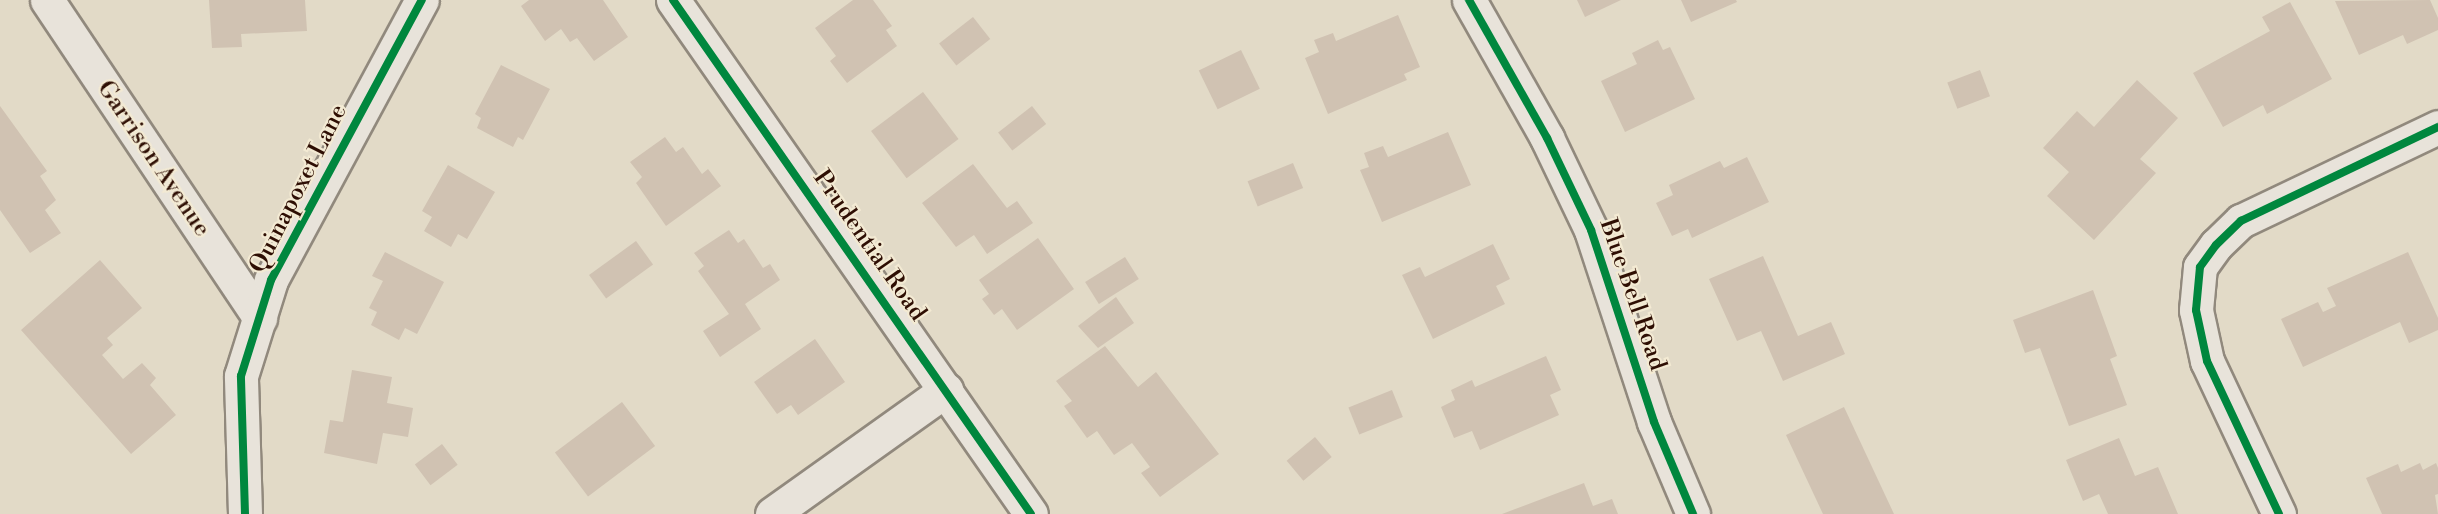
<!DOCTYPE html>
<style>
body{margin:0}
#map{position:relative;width:2438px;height:514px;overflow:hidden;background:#e2dac7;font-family:"Libre Bodoni",serif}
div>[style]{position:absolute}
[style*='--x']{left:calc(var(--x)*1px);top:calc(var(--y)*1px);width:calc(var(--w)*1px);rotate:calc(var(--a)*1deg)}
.building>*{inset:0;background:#d0c2b2;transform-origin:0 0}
.roads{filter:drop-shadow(2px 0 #91897d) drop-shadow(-2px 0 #91897d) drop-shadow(0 2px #91897d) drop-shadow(0 -2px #91897d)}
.street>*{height:33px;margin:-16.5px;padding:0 16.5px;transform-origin:16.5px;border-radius:16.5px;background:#e8e3da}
.cycleway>*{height:8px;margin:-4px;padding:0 4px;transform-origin:4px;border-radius:4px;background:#00873e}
span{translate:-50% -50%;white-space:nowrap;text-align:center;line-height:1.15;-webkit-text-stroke:4.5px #f3ead3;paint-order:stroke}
.street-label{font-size:24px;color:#2e0e03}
</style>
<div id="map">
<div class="building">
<i style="clip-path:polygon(209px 0,305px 0,307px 31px,241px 34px,242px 47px,212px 48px)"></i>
<i style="clip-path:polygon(529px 0,603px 0,628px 37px,594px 61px,577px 38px,570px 42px,561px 29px,545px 41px,521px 6px)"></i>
<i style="clip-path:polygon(853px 0,873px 0,892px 26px,886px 30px,897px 46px,847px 83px,830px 61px,836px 56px,815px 28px)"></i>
<i style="clip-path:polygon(1577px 0,1621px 0,1585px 17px)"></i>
<i style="clip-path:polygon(1681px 0,1736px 0,1737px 2px,1691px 22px)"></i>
<i style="clip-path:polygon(2430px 0,2438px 18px,2438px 30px,2407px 44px,2403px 35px,2359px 55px,2335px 1px)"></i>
<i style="clip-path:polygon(2290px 2px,2332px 79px,2267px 114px,2263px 105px,2223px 127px,2193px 73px,2270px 31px,2262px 17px)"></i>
<i style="clip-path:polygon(1398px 15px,1420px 67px,1404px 74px,1407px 80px,1328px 114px,1305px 58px,1319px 52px,1314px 40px,1333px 33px,1336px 41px)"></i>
<i style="left:973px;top:17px;width:28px;height:43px;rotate:52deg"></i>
<i style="clip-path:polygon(1658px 40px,1663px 50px,1670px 47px,1695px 99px,1625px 132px,1601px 81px,1637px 64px,1632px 53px)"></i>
<i style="left:1241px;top:50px;width:43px;height:47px;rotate:64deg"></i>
<i style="clip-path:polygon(501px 65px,550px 89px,523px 140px,518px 137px,513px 147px,477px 128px,481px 118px,475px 114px)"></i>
<i style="left:1980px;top:70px;width:28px;height:35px;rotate:69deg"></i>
<i style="clip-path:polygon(2137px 80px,2178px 118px,2140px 159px,2156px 173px,2094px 240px,2047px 196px,2069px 172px,2043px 148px,2077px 111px,2094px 127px)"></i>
<i style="left:923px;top:92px;width:59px;height:65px;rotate:53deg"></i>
<i style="clip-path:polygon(0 106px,47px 171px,40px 176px,56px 200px,45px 210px,61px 233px,30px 253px,0 210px)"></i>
<i style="left:1032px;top:106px;width:23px;height:43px;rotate:52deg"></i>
<i style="clip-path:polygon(1448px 132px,1471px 185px,1382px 222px,1360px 170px,1369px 167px,1364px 153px,1383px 146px,1388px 157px)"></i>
<i style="clip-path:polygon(665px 137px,676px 152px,683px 147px,702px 174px,708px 169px,721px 186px,666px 226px,636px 183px,642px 177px,630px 162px)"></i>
<i style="clip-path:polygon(1747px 157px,1769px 202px,1692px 238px,1688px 229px,1672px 236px,1656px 203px,1673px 195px,1669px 185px,1720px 161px,1724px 168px)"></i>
<i style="left:1293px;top:163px;width:27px;height:49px;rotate:68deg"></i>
<i style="clip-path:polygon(973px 164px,1007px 208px,1017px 201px,1033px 223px,987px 254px,974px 235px,956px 247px,922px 203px)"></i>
<i style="clip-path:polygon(448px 165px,495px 192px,467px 239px,458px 234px,451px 247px,424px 231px,432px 217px,422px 211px)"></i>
<i style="clip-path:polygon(729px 230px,738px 243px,744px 239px,763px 268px,770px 264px,780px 280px,745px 304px,761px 329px,720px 357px,703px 331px,729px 314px,698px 271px,704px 266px,694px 253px)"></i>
<i style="clip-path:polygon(1038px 238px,1074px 289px,1017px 330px,1002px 309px,994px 315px,982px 299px,989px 294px,979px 280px)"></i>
<i style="left:636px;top:241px;width:29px;height:58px;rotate:54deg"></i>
<i style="clip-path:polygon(1493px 244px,1510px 279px,1496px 286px,1505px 304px,1433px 339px,1402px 275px,1420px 267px,1425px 277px)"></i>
<i style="clip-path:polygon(385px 252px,444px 282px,417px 334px,405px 328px,399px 340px,371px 325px,377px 312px,369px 308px,383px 281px,372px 276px)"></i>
<i style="clip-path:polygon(2408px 252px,2438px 318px,2438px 330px,2409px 343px,2400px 322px,2303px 367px,2281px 319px,2318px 302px,2323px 312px,2336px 306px,2327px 288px)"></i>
<i style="clip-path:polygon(1763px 256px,1798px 336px,1831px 322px,1845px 354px,1783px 381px,1761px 331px,1737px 341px,1709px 279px)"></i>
<i style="left:1125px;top:257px;width:26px;height:47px;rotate:58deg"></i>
<i style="clip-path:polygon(100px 260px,142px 308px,107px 338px,113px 345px,102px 355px,123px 379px,142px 363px,156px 378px,150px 385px,176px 415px,131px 454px,21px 330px)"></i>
<i style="clip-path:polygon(2093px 290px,2117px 356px,2110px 359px,2127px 405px,2069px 426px,2040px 348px,2025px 353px,2013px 320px)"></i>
<i style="clip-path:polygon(1116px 297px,1134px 323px,1098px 348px,1078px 326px)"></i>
<i style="clip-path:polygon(815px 339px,845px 382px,798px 415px,791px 405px,777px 414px,754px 382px)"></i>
<i style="clip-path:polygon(1105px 346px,1138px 387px,1156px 372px,1219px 454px,1160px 497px,1141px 473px,1150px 467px,1132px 443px,1114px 455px,1097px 431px,1087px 438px,1064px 406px,1072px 401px,1056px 381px)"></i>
<i style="clip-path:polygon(1546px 356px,1561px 390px,1550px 395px,1559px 415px,1480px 450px,1472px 431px,1454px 438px,1441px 407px,1455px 400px,1451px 390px,1472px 380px,1475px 387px)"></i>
<i style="clip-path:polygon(352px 370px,392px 377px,387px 403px,413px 408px,408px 437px,383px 433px,377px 464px,324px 453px,330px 420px,343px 422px)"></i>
<i style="left:1392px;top:390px;width:29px;height:47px;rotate:68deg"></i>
<i style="left:622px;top:402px;width:55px;height:84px;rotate:53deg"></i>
<i style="clip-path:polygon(1844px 407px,1894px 514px,1823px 514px,1786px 435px)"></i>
<i style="left:1315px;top:437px;width:26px;height:37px;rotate:50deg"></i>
<i style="clip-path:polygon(2119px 438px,2135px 476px,2158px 467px,2178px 514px,2108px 514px,2099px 494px,2083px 501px,2066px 460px)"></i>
<i style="left:442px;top:444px;width:26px;height:34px;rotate:53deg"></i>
<i style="clip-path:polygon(2420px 463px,2423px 470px,2436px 463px,2438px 468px,2438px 494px,2435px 495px,2438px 514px,2382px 514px,2366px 478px,2398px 464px,2401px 472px)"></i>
<i style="clip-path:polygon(1584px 483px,1593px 506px,1612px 499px,1618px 514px,1502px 514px)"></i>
</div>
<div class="roads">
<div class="street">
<i style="--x:47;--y:0;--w:383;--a:56.2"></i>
<i style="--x:673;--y:0;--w:626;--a:55.14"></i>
<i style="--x:1469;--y:0;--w:159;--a:60.5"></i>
<i style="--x:1547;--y:138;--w:102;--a:64.4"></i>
<i style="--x:1591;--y:230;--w:202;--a:71.8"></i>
<i style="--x:1654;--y:422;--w:100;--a:67"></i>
<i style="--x:245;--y:514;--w:138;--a:-91.7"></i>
<i style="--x:241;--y:376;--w:101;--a:-72.6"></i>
<i style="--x:271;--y:280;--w:318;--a:-61.7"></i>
<i style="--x:772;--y:514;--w:214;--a:-35.5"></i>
<i style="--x:2279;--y:514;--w:169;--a:-115.2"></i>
<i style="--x:2207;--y:361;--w:52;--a:-102.2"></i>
<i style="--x:2196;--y:310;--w:43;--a:-84.7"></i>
<i style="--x:2200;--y:267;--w:27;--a:-54"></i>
<i style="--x:2216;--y:245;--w:35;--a:-44"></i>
<i style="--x:2241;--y:221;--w:218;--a:-25.5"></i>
</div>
</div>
<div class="cycleway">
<i style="--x:673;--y:0;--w:626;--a:55.14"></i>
<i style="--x:1469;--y:0;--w:159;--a:60.5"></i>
<i style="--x:1547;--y:138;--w:102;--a:64.4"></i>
<i style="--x:1591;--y:230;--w:202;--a:71.8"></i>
<i style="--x:1654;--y:422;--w:100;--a:67"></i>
<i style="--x:245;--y:514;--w:138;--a:-91.7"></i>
<i style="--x:241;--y:376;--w:101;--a:-72.6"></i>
<i style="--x:271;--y:280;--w:318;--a:-61.7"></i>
<i style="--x:2279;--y:514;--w:169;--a:-115.2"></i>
<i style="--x:2207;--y:361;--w:52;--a:-102.2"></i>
<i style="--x:2196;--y:310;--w:43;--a:-84.7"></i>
<i style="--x:2200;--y:267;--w:27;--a:-54"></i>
<i style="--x:2216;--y:245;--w:35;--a:-44"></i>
<i style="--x:2241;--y:221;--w:218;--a:-25.5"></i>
</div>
<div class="street-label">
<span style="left:153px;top:159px;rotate:56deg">Garrison Avenue</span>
<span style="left:299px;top:189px;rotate:-63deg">Quinapoxet Lane</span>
<span style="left:869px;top:246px;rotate:55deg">Prudential Road</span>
<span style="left:1632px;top:295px;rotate:71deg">Blue Bell Road</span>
</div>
</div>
